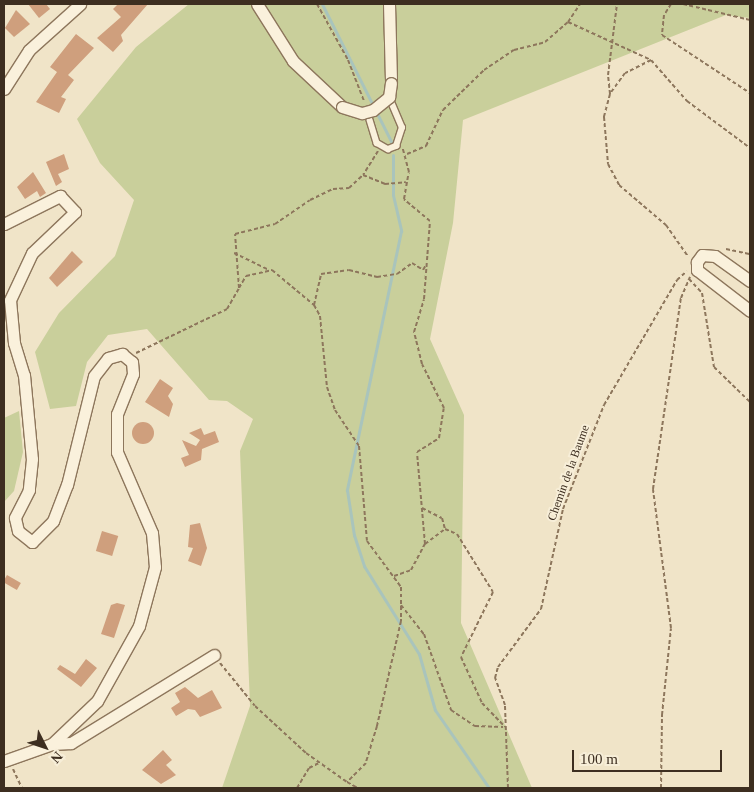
<!DOCTYPE html>
<style>
body{margin:0}
#map{position:relative;width:754px;height:792px;overflow:hidden;background:#f0e4c8;font-family:Georgia,serif}
div>[style]{position:absolute}
[style*='--x']{left:calc(var(--x)*1px);top:calc(var(--y)*1px);width:calc(var(--w)*1px);rotate:calc(var(--a)*1deg)}
.green>*{inset:0;background:#c9cf9b}
.stream>*{height:3px;margin:-1.5px;padding:0 1.5px;transform-origin:1.5px;border-radius:1.5px;background:#a9c4bc}
.building>*{inset:0;background:#cf9f7d;transform-origin:0 0}
.round{border-radius:50%}
.path>*{height:2px;margin-top:-1px;transform-origin:0;background:repeating-linear-gradient(90deg,#8d765c 0 4px,transparent 0 6.5px)}
.roads{filter:drop-shadow(1px 0 #8d765c) drop-shadow(-1px 0 #8d765c) drop-shadow(0 1px #8d765c) drop-shadow(0 -1px #8d765c)}
.service>*{height:5.5px;margin:-2.75px;padding:0 2.75px;transform-origin:2.75px;border-radius:2.75px;background:#faf1dc}
.minor>*{height:11px;margin:-5.5px;padding:0 5.5px;transform-origin:5.5px;border-radius:5.5px;background:#faf1dc}
.bridges{filter:drop-shadow(1px 0 #8d765c) drop-shadow(-1px 0 #8d765c) drop-shadow(0 1px #8d765c) drop-shadow(0 -1px #8d765c)}
.minor-bridge>*{height:11px;margin:-5.5px;padding:0 5.5px;transform-origin:5.5px;border-radius:5.5px;background:#faf1dc}
span{translate:-50% -50%;white-space:nowrap;text-align:center;line-height:1.15;-webkit-text-stroke:4px #f7eed8;paint-order:stroke}
.street-label{font-size:12px;color:#3d2e20}
.frame{position:absolute;inset:0;border:5px solid #3d2e20;pointer-events:none}
.north{position:absolute;left:20px;top:722px;width:50px;height:50px;-webkit-text-stroke:4px #f7eed8;paint-order:stroke;rotate:131deg;font-size:14px;font-weight:700;line-height:20px;text-align:center;color:#3d2e20}
.north::after{content:'';display:block;margin:auto;width:18px;height:22px;background:#3d2e20;clip-path:polygon(50% 0,100% 100%,50% 72%,0 100%)}
.scale{position:absolute;left:572px;top:750px;width:150px;height:22px;box-sizing:border-box;border:2px solid #3d2e20;border-top:0;padding-left:6px;font-size:15px;line-height:18px;white-space:nowrap;color:#3d2e20;-webkit-text-stroke:4px #f7eed8;paint-order:stroke}
</style>
<div id="map">
<div class="green">
<i style="clip-path:polygon(189px 4px,750px 4px,750px 18px,726px 15px,463px 120px,453px 223px,430px 339px,464px 415px,461px 623px,532px 788px,222px 788px,250px 706px,240px 451px,253px 419px,227px 401px,209px 400px,147px 329px,108px 335px,87px 362px,76px 406px,50px 409px,35px 352px,59px 313px,115px 256px,134px 200px,100px 163px,77px 119px,136px 47px)"></i>
<i style="clip-path:polygon(19px 411px,23px 452px,14px 491px,4px 502px,4px 418px)"></i>
</div>
<div class="stream">
<i style="--x:322;--y:4;--w:156;--a:63.3"></i>
<i style="--x:393;--y:155;--w:40;--a:90"></i>
<i style="--x:393;--y:195;--w:37;--a:77"></i>
<i style="--x:401;--y:231;--w:265;--a:101.8"></i>
<i style="--x:347;--y:490;--w:46;--a:81.2"></i>
<i style="--x:354;--y:535;--w:33;--a:72"></i>
<i style="--x:364;--y:566;--w:104;--a:58"></i>
<i style="--x:419;--y:654;--w:58;--a:74.1"></i>
<i style="--x:435;--y:710;--w:95;--a:55.3"></i>
</div>
<div class="building">
<i style="clip-path:polygon(28px 4px,46px 4px,50px 9px,39px 18px)"></i>
<i style="clip-path:polygon(118px 4px,148px 4px,121px 35px,123px 41px,113px 52px,97px 38px,121px 17px,113px 9px)"></i>
<i style="clip-path:polygon(16px 10px,30px 24px,14px 37px,5px 28px)"></i>
<i style="clip-path:polygon(76px 34px,94px 48px,68px 75px,74px 80px,61px 97px,66px 99px,59px 113px,36px 102px,57px 72px,50px 67px)"></i>
<i style="clip-path:polygon(64px 154px,69px 169px,58px 174px,62px 182px,56px 186px,46px 162px)"></i>
<i style="clip-path:polygon(33px 172px,46px 193px,40px 197px,37px 191px,25px 199px,17px 187px)"></i>
<i style="clip-path:polygon(72px 251px,83px 262px,57px 287px,49px 278px)"></i>
<i style="clip-path:polygon(160px 379px,173px 388px,168px 396px,173px 404px,169px 417px,145px 402px)"></i>
<i class="round" style="left:132px;top:422px;width:22px;height:22px"></i>
<i style="clip-path:polygon(201px 428px,204px 435px,215px 431px,219px 442px,202px 449px,201px 460px,185px 467px,181px 458px,189px 455px,182px 440px,196px 446px,200px 440px,189px 433px)"></i>
<i style="clip-path:polygon(200px 523px,207px 548px,201px 566px,188px 561px,193px 548px,188px 547px,190px 525px)"></i>
<i style="left:102px;top:531px;width:17px;height:21px;rotate:17deg"></i>
<i style="left:7px;top:575px;width:16px;height:8px;rotate:30deg"></i>
<i style="clip-path:polygon(117px 603px,125px 605px,114px 638px,101px 634px,111px 605px)"></i>
<i style="clip-path:polygon(86px 659px,97px 668px,81px 687px,57px 669px,60px 665px,75px 674px)"></i>
<i style="clip-path:polygon(185px 687px,198px 698px,212px 690px,222px 708px,200px 717px,195px 710px,188px 709px,176px 716px,171px 708px,180px 702px,175px 693px)"></i>
<i style="clip-path:polygon(163px 750px,172px 760px,166px 765px,176px 775px,161px 784px,142px 770px)"></i>
</div>
<div class="path">
<i style="--x:317;--y:4;--w:64;--a:61"></i>
<i style="--x:348;--y:60;--w:44;--a:68.7"></i>
<i style="--x:671;--y:4;--w:13;--a:122"></i>
<i style="--x:664;--y:15;--w:20;--a:96"></i>
<i style="--x:662;--y:35;--w:105;--a:33.4"></i>
<i style="--x:683;--y:4;--w:69;--a:13.4"></i>
<i style="--x:568;--y:22;--w:91;--a:24.6"></i>
<i style="--x:651;--y:60;--w:55;--a:48.7"></i>
<i style="--x:687;--y:101;--w:79;--a:36.7"></i>
<i style="--x:651;--y:60;--w:29;--a:153"></i>
<i style="--x:625;--y:73;--w:26;--a:126"></i>
<i style="--x:610;--y:94;--w:24;--a:105"></i>
<i style="--x:604;--y:117;--w:47;--a:85.1"></i>
<i style="--x:608;--y:164;--w:24;--a:62"></i>
<i style="--x:619;--y:185;--w:62;--a:40.4"></i>
<i style="--x:666;--y:225;--w:39;--a:55"></i>
<i style="--x:610;--y:94;--w:19;--a:-96"></i>
<i style="--x:608;--y:75;--w:72;--a:-82.8"></i>
<i style="--x:378;--y:151;--w:28;--a:122"></i>
<i style="--x:363;--y:175;--w:24;--a:22"></i>
<i style="--x:385;--y:184;--w:21;--a:-5"></i>
<i style="--x:407;--y:154;--w:21;--a:-23"></i>
<i style="--x:426;--y:146;--w:40;--a:-65"></i>
<i style="--x:443;--y:110;--w:57;--a:-44.3"></i>
<i style="--x:484;--y:70;--w:36;--a:-34"></i>
<i style="--x:514;--y:50;--w:32;--a:-14"></i>
<i style="--x:545;--y:42;--w:30;--a:-41"></i>
<i style="--x:568;--y:22;--w:22;--a:-56"></i>
<i style="--x:726;--y:249;--w:25;--a:12"></i>
<i style="--x:234;--y:253;--w:37;--a:26"></i>
<i style="--x:689;--y:279;--w:19;--a:47"></i>
<i style="--x:702;--y:293;--w:75;--a:80.8"></i>
<i style="--x:714;--y:367;--w:50;--a:44.2"></i>
<i style="--x:239;--y:288;--w:14;--a:-60"></i>
<i style="--x:246;--y:276;--w:27;--a:-13"></i>
<i style="--x:272;--y:270;--w:55;--a:39.8"></i>
<i style="--x:314;--y:305;--w:13;--a:61"></i>
<i style="--x:320;--y:316;--w:71;--a:84.4"></i>
<i style="--x:327;--y:387;--w:24;--a:71"></i>
<i style="--x:335;--y:410;--w:43;--a:56.3"></i>
<i style="--x:359;--y:446;--w:95;--a:85.2"></i>
<i style="--x:367;--y:541;--w:57;--a:53.5"></i>
<i style="--x:401;--y:587;--w:34;--a:90"></i>
<i style="--x:401;--y:621;--w:108;--a:102.9"></i>
<i style="--x:377;--y:726;--w:39;--a:107"></i>
<i style="--x:366;--y:763;--w:27;--a:135"></i>
<i style="--x:347;--y:782;--w:13;--a:29"></i>
<i style="--x:314;--y:305;--w:32;--a:-77"></i>
<i style="--x:321;--y:274;--w:28;--a:-8"></i>
<i style="--x:349;--y:270;--w:29;--a:14"></i>
<i style="--x:377;--y:277;--w:20;--a:-9"></i>
<i style="--x:397;--y:274;--w:19;--a:-36"></i>
<i style="--x:412;--y:263;--w:13;--a:32"></i>
<i style="--x:423;--y:270;--w:6;--a:-59"></i>
<i style="--x:136;--y:353;--w:101;--a:-25.8"></i>
<i style="--x:227;--y:309;--w:24;--a:-60"></i>
<i style="--x:239;--y:288;--w:54;--a:-94.2"></i>
<i style="--x:235;--y:234;--w:41;--a:-14"></i>
<i style="--x:275;--y:224;--w:42;--a:-34.4"></i>
<i style="--x:310;--y:200;--w:25;--a:-26"></i>
<i style="--x:333;--y:189;--w:16;--a:-4"></i>
<i style="--x:349;--y:188;--w:19;--a:-43"></i>
<i style="--x:422;--y:508;--w:22;--a:27"></i>
<i style="--x:442;--y:518;--w:11;--a:75"></i>
<i style="--x:425;--y:544;--w:25;--a:-37"></i>
<i style="--x:445;--y:529;--w:13;--a:23"></i>
<i style="--x:457;--y:534;--w:68;--a:58.2"></i>
<i style="--x:493;--y:592;--w:72;--a:116.2"></i>
<i style="--x:461;--y:657;--w:51;--a:65.5"></i>
<i style="--x:482;--y:703;--w:33;--a:46"></i>
<i style="--x:394;--y:576;--w:18;--a:-19"></i>
<i style="--x:411;--y:570;--w:30;--a:-62"></i>
<i style="--x:425;--y:544;--w:92;--a:-95"></i>
<i style="--x:417;--y:452;--w:26;--a:-32"></i>
<i style="--x:439;--y:438;--w:30;--a:-81"></i>
<i style="--x:444;--y:408;--w:49;--a:-116.6"></i>
<i style="--x:422;--y:364;--w:33;--a:-104"></i>
<i style="--x:414;--y:332;--w:34;--a:-73"></i>
<i style="--x:424;--y:299;--w:78;--a:-85.6"></i>
<i style="--x:430;--y:221;--w:34;--a:-140"></i>
<i style="--x:404;--y:199;--w:27;--a:-80"></i>
<i style="--x:409;--y:172;--w:24;--a:-105"></i>
<i style="--x:401;--y:605;--w:37;--a:52"></i>
<i style="--x:424;--y:634;--w:81;--a:70.4"></i>
<i style="--x:451;--y:710;--w:29;--a:34"></i>
<i style="--x:475;--y:726;--w:28;--a:2"></i>
<i style="--x:220;--y:663;--w:55;--a:50.9"></i>
<i style="--x:255;--y:706;--w:69;--a:42.7"></i>
<i style="--x:306;--y:753;--w:50;--a:35.3"></i>
<i style="--x:13;--y:769;--w:21;--a:65"></i>
<i style="--x:297;--y:788;--w:23;--a:-59"></i>
<i style="--x:309;--y:768;--w:11;--a:-27"></i>
<i style="--x:508;--y:788;--w:83;--a:-92.1"></i>
<i style="--x:505;--y:705;--w:29;--a:-110"></i>
<i style="--x:495;--y:678;--w:11;--a:-75"></i>
<i style="--x:498;--y:667;--w:72;--a:-53.4"></i>
<i style="--x:541;--y:609;--w:102;--a:-77.6"></i>
<i style="--x:563;--y:509;--w:112;--a:-68.5"></i>
<i style="--x:604;--y:405;--w:145;--a:-59.7"></i>
<i style="--x:677;--y:280;--w:13;--a:-42"></i>
<i style="--x:661;--y:788;--w:73;--a:-89.2"></i>
<i style="--x:662;--y:715;--w:87;--a:-84.1"></i>
<i style="--x:671;--y:628;--w:140;--a:-97.4"></i>
<i style="--x:653;--y:489;--w:193;--a:-81.7"></i>
<i style="--x:681;--y:298;--w:23;--a:-67"></i>
</div>
<div class="roads">
<div class="service">
<i style="--x:370;--y:120;--w:24;--a:73"></i>
<i style="--x:377;--y:143;--w:13;--a:29"></i>
<i style="--x:388;--y:149;--w:9;--a:-21"></i>
<i style="--x:396;--y:146;--w:19;--a:-72"></i>
<i style="--x:402;--y:128;--w:34;--a:-113"></i>
</div>
<div class="minor">
<i style="--x:257;--y:4;--w:67;--a:57.7"></i>
<i style="--x:293;--y:61;--w:67;--a:43.2"></i>
<i style="--x:389;--y:4;--w:79;--a:88.5"></i>
<i style="--x:4;--y:89;--w:46;--a:-57.3"></i>
<i style="--x:29;--y:50;--w:69;--a:-42"></i>
<i style="--x:4;--y:224;--w:63;--a:-26.6"></i>
<i style="--x:60;--y:196;--w:22;--a:47"></i>
<i style="--x:75;--y:212;--w:59;--a:136.4"></i>
<i style="--x:32;--y:253;--w:52;--a:115.1"></i>
<i style="--x:10;--y:300;--w:43;--a:84.7"></i>
<i style="--x:14;--y:343;--w:34;--a:73"></i>
<i style="--x:24;--y:375;--w:84;--a:84.6"></i>
<i style="--x:32;--y:459;--w:31;--a:96"></i>
<i style="--x:29;--y:490;--w:31;--a:117"></i>
<i style="--x:15;--y:518;--w:13;--a:77"></i>
<i style="--x:18;--y:531;--w:18;--a:38"></i>
<i style="--x:32;--y:542;--w:30;--a:-45"></i>
<i style="--x:53;--y:521;--w:39;--a:-69"></i>
<i style="--x:67;--y:485;--w:112;--a:-76.1"></i>
<i style="--x:94;--y:376;--w:23;--a:-52"></i>
<i style="--x:108;--y:358;--w:15;--a:-16"></i>
<i style="--x:122;--y:354;--w:13;--a:39"></i>
<i style="--x:132;--y:362;--w:12;--a:85"></i>
<i style="--x:133;--y:374;--w:43;--a:111.8"></i>
<i style="--x:117;--y:414;--w:38;--a:90"></i>
<i style="--x:117;--y:452;--w:88;--a:66.6"></i>
<i style="--x:152;--y:533;--w:34;--a:85"></i>
<i style="--x:155;--y:567;--w:61;--a:105.2"></i>
<i style="--x:139;--y:626;--w:86;--a:119.2"></i>
<i style="--x:97;--y:701;--w:62;--a:136.3"></i>
<i style="--x:52;--y:744;--w:51;--a:160.5"></i>
<i style="--x:750;--y:281;--w:43;--a:-144.5"></i>
<i style="--x:715;--y:256;--w:13;--a:-176"></i>
<i style="--x:702;--y:255;--w:9;--a:126"></i>
<i style="--x:697;--y:262;--w:8;--a:90"></i>
<i style="--x:697;--y:270;--w:67;--a:37.7"></i>
<i style="--x:52;--y:744;--w:19;--a:-3"></i>
<i style="--x:71;--y:743;--w:168;--a:-31.6"></i>
</div>
</div>
<div class="bridges">
<div class="minor-bridge">
<i style="--x:342;--y:107;--w:21;--a:17"></i>
<i style="--x:362;--y:113;--w:11;--a:-15"></i>
<i style="--x:373;--y:110;--w:21;--a:-39"></i>
<i style="--x:389;--y:97;--w:14;--a:-82"></i>
</div>
</div>
<div class="street-label">
<span style="left:569px;top:473px;rotate:-70deg">Chemin de la Baume</span>
</div>
<div class="frame"></div>
<div class="north">N</div>
<div class="scale">100 m</div>
</div>
